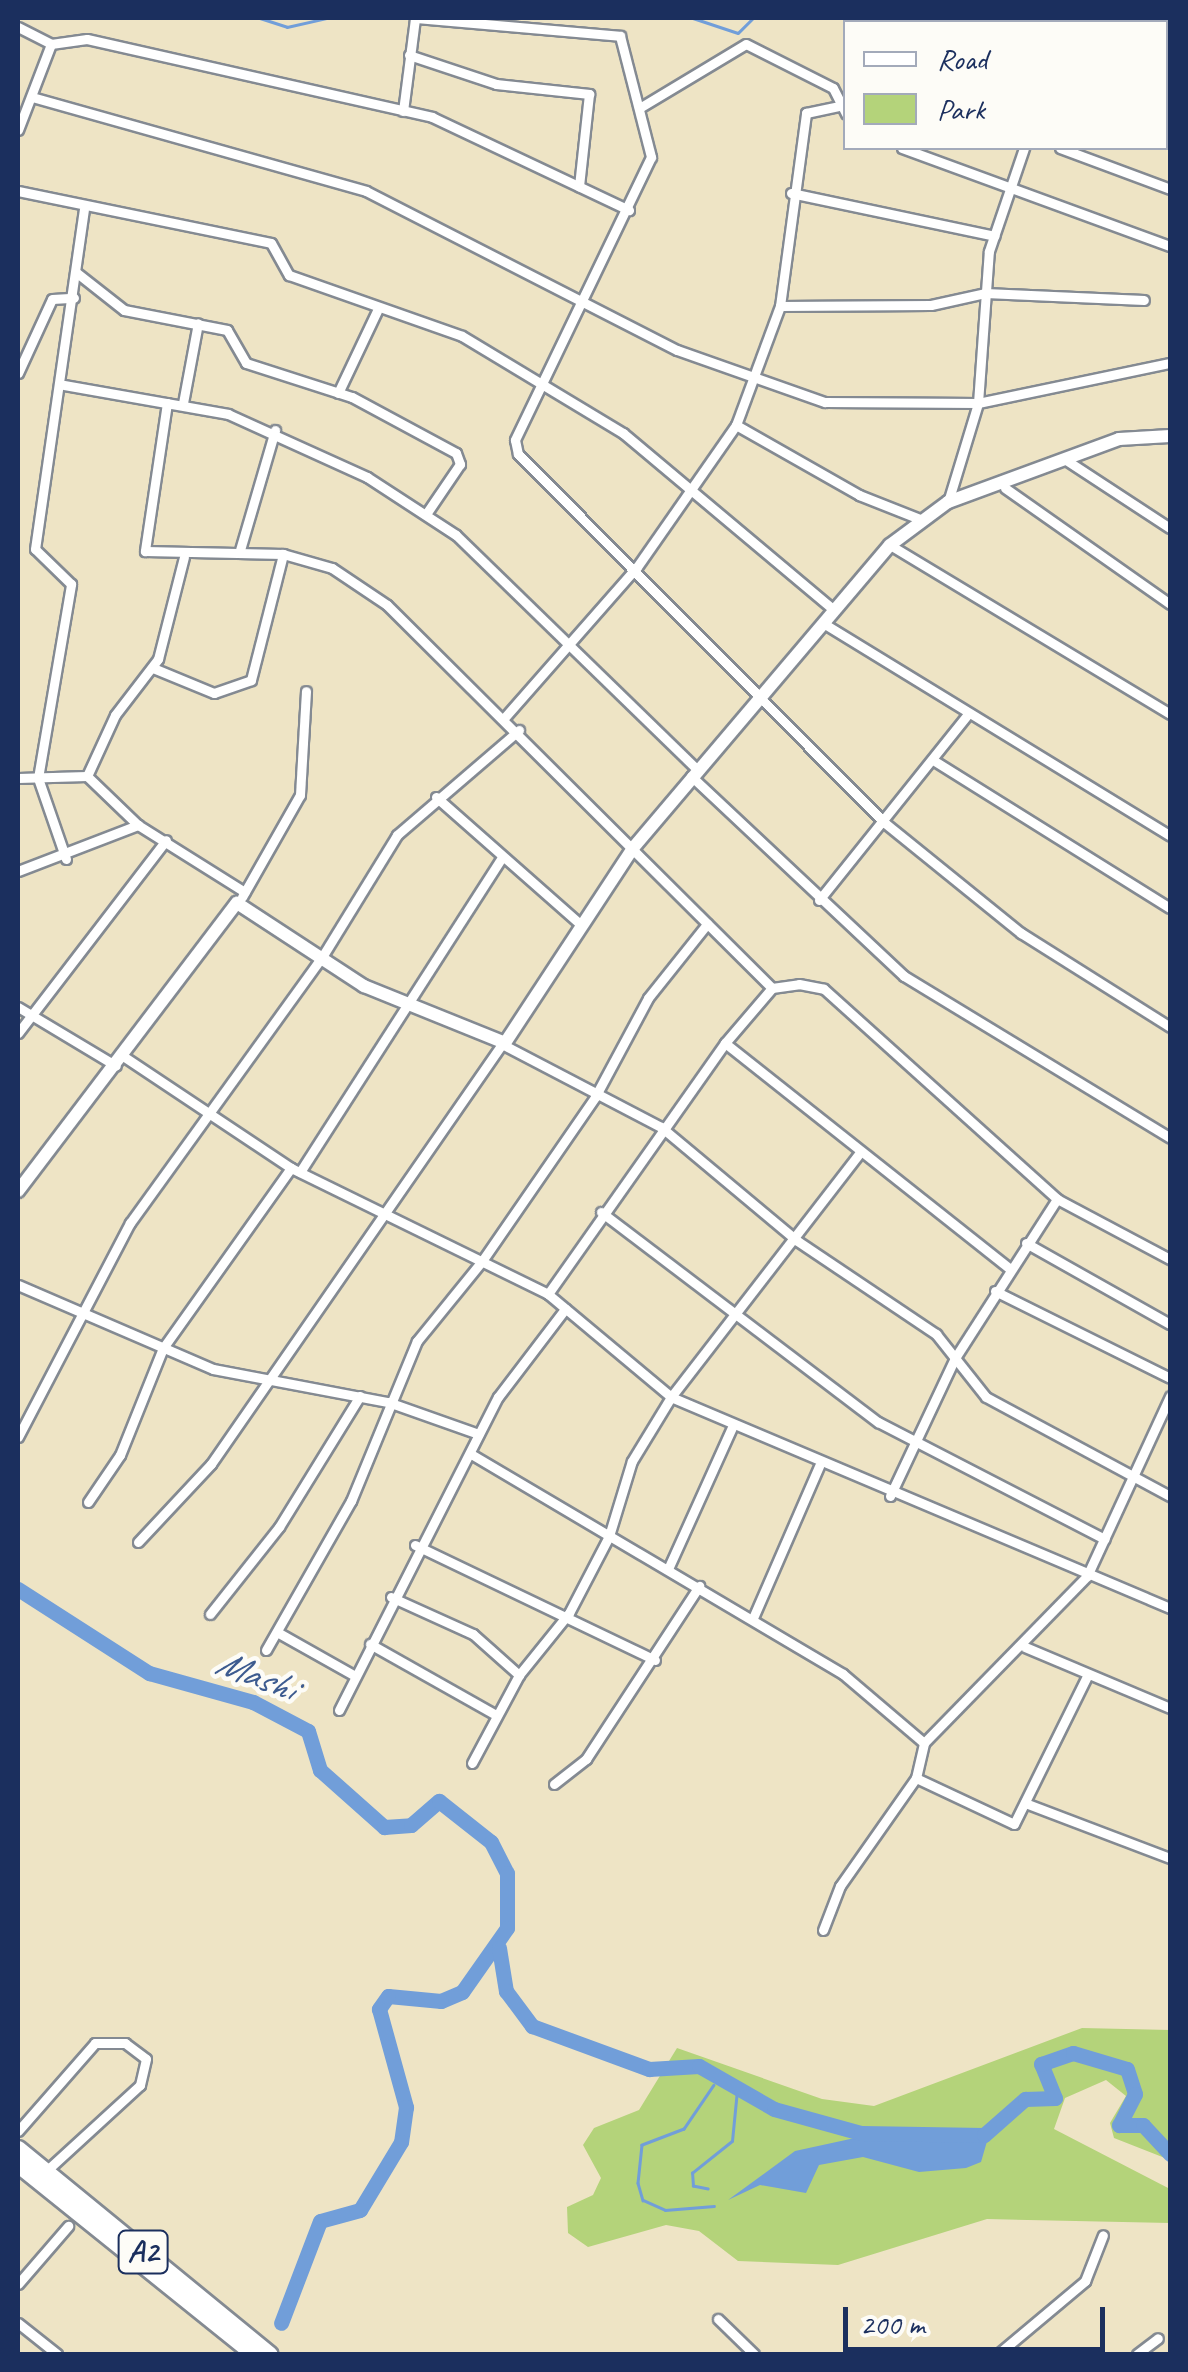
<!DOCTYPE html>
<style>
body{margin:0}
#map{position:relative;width:1188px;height:2372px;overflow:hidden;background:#eee4c5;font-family:Caveat,sans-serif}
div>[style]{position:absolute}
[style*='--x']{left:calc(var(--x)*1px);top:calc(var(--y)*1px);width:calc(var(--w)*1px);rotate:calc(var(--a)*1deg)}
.green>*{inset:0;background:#b4d37a}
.water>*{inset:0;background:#719ed9}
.stream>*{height:2.5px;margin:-1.25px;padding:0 1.25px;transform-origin:1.25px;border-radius:1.25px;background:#719ed9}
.river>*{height:15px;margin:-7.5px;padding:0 7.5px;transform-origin:7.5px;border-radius:7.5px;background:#719ed9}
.roads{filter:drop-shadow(2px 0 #848a92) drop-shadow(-2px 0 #848a92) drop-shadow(0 2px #848a92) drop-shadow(0 -2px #848a92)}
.street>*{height:9px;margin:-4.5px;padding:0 4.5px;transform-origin:4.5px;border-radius:4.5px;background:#fff}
.secondary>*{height:12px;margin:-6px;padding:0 6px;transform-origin:6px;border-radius:6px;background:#fff}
.highway>*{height:15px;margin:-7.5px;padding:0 7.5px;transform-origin:7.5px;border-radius:7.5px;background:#fff}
span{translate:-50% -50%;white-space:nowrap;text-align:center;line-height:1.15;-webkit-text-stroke:9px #fdfcf7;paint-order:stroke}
.shield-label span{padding:2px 8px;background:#fdfcf7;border:2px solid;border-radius:8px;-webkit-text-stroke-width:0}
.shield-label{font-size:32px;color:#1b2f5e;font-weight:700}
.water-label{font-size:38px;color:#3d5b8f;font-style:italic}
.frame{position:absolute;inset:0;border:20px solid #1b2f5e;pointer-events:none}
.legend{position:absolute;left:843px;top:20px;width:325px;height:130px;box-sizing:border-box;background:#fdfcf7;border:2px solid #a3aaba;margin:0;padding:12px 18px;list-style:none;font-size:30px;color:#1b2f5e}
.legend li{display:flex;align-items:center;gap:20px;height:50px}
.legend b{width:50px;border:2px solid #a3aaba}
.scale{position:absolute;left:843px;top:2307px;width:262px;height:45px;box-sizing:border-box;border:5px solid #1b2f5e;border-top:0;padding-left:12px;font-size:30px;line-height:35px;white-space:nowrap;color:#1b2f5e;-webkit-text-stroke:8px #fdfcf7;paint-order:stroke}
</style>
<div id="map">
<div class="green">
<i style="clip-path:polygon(1082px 2028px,1170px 2030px,1170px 2160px,1114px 2138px,1110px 2123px,1126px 2096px,1106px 2080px,1065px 2098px,1054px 2129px,1170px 2189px,1170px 2223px,987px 2219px,838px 2265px,738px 2261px,699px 2231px,666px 2225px,588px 2247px,568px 2233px,567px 2207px,593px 2195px,601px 2178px,583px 2145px,594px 2128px,639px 2110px,677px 2048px,822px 2099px,874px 2106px)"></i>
</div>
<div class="water">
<i style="clip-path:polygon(887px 2131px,927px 2142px,988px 2138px,981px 2162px,966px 2168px,919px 2172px,863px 2157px,819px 2165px,806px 2193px,760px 2185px,728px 2200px,795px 2151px)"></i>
</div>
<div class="stream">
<i style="--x:260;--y:18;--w:28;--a:18"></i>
<i style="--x:287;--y:27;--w:41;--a:-12.7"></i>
<i style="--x:693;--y:18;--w:47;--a:18.4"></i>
<i style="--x:738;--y:33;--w:21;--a:-45"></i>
<i style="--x:982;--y:18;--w:17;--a:13"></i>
<i style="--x:1166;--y:72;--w:4;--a:27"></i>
<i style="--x:714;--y:2085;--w:53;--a:124.3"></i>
<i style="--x:684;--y:2129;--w:45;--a:159.1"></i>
<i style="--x:642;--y:2145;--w:38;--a:96"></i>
<i style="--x:638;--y:2183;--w:18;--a:74"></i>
<i style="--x:643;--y:2200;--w:24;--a:24"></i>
<i style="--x:665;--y:2210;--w:49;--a:-4.7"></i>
<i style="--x:708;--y:2189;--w:15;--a:-169"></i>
<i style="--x:693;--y:2186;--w:13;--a:-94"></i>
<i style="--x:692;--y:2173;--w:51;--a:-38.7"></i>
<i style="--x:732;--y:2141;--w:51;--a:-84.4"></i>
</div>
<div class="river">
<i style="--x:18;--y:1589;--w:156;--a:32.7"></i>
<i style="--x:149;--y:1673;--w:108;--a:15.6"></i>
<i style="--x:253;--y:1702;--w:62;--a:27.8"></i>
<i style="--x:308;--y:1731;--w:41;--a:72.9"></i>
<i style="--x:320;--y:1770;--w:86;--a:41.7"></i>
<i style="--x:384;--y:1827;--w:27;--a:-4"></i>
<i style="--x:411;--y:1825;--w:37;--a:-41"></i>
<i style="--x:439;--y:1801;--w:66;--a:38.3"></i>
<i style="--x:491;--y:1842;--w:35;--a:63"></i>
<i style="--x:507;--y:1873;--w:55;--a:90"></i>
<i style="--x:507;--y:1928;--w:78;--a:125.1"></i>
<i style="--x:462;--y:1992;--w:23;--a:157"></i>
<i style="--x:441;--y:2001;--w:53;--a:-174.6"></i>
<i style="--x:388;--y:1996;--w:16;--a:125"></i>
<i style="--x:379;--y:2009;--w:102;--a:74.6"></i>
<i style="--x:406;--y:2107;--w:35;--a:98"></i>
<i style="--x:401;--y:2142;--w:79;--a:121.1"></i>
<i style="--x:360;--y:2210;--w:41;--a:164.6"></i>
<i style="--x:320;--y:2221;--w:109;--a:110.9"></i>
<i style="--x:499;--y:1948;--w:44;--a:80.8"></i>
<i style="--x:506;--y:1991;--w:44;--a:53.4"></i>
<i style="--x:532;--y:2026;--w:125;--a:20.2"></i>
<i style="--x:649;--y:2069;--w:50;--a:-3.4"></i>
<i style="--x:699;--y:2066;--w:86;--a:29.8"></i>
<i style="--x:774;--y:2109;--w:90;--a:15.4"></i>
<i style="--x:861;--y:2133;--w:123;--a:0.9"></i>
<i style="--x:984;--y:2135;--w:55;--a:-41.3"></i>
<i style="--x:1025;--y:2099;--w:30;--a:-2"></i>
<i style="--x:1055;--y:2098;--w:37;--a:-112"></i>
<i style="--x:1041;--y:2064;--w:34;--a:-19"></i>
<i style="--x:1073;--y:2053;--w:56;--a:16.5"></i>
<i style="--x:1127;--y:2069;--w:26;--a:72"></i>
<i style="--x:1135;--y:2094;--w:35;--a:117"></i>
<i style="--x:1119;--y:2125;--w:24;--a:0"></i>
<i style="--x:1143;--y:2125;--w:40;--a:47"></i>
</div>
<div class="roads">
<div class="street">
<i style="--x:868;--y:18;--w:6;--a:45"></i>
<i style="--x:18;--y:27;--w:37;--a:27"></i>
<i style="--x:51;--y:44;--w:36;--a:-8"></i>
<i style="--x:87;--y:39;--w:354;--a:12.7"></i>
<i style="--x:432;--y:117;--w:218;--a:25.3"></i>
<i style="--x:409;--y:55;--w:92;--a:18.4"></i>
<i style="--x:496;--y:84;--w:94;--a:6.1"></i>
<i style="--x:589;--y:94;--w:93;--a:96.2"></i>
<i style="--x:32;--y:97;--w:347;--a:15.7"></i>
<i style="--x:366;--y:191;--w:349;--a:27.1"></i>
<i style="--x:677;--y:350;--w:157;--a:19.4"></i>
<i style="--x:825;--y:402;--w:153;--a:0.4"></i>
<i style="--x:978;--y:403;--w:196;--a:-11.8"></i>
<i style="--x:641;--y:107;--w:122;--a:-31"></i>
<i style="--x:746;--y:44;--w:97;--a:26.8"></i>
<i style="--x:833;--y:88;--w:29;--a:63"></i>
<i style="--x:403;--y:111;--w:94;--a:-82.6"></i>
<i style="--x:415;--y:18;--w:206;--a:5"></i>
<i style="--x:620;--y:36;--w:125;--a:75.6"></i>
<i style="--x:651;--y:157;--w:314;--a:115.7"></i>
<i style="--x:515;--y:440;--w:14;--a:78"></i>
<i style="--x:518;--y:454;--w:520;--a:45.16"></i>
<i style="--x:885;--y:823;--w:175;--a:39"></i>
<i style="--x:1021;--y:933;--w:176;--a:32.2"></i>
<i style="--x:18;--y:130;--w:92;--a:-69"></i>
<i style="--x:902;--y:148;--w:285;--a:20.1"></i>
<i style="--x:1060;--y:148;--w:117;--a:20.4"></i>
<i style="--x:18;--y:191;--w:258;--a:11.6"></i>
<i style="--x:271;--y:243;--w:37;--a:61"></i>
<i style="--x:289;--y:275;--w:183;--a:19.4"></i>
<i style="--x:462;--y:336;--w:188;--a:31.1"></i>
<i style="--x:623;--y:433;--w:275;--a:40"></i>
<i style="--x:791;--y:193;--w:208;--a:11.9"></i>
<i style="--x:77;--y:273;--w:60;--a:38.2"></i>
<i style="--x:124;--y:310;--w:105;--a:11"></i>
<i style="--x:227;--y:330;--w:38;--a:60"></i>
<i style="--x:246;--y:363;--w:111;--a:17.8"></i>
<i style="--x:352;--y:397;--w:118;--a:28.3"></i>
<i style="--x:456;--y:453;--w:12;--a:70"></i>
<i style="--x:460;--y:464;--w:60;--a:124.2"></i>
<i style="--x:780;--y:306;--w:151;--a:-0.4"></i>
<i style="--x:931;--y:305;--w:55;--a:-12.5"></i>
<i style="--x:985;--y:293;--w:159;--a:2.5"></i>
<i style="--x:18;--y:373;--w:81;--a:-65.3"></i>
<i style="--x:52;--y:299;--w:22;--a:-3"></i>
<i style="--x:64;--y:385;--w:167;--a:10"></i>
<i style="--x:228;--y:414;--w:153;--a:24.4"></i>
<i style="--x:367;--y:477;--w:106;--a:33.1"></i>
<i style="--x:456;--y:535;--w:336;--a:44.2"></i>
<i style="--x:338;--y:393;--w:91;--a:-64.6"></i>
<i style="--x:167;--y:403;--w:150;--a:98.5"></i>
<i style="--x:145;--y:551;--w:138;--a:1.2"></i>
<i style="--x:283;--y:554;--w:51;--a:15.9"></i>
<i style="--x:332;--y:568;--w:66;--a:33.9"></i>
<i style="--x:387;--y:605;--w:543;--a:44.85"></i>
<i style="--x:183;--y:403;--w:81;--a:-79.4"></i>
<i style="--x:736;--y:425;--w:142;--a:29.6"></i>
<i style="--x:859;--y:495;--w:66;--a:21.5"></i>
<i style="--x:1066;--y:460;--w:124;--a:33.2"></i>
<i style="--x:1005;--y:488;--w:202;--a:35.1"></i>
<i style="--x:948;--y:502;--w:103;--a:-73.1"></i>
<i style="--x:978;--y:403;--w:152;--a:-85.9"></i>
<i style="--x:989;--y:251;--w:109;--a:-71.2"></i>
<i style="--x:890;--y:545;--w:327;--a:31.1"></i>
<i style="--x:240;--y:550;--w:125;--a:-73.7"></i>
<i style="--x:823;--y:623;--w:407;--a:31.5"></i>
<i style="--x:153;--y:668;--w:66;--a:22.3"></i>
<i style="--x:214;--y:693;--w:39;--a:-19"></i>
<i style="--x:251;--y:680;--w:130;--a:-75.7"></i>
<i style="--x:505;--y:717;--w:200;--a:-48.7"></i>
<i style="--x:637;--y:567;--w:173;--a:-55.1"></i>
<i style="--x:736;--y:425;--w:127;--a:-69.7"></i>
<i style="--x:780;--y:306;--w:195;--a:-82.3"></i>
<i style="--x:806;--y:113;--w:38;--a:-12"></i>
<i style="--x:933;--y:760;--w:279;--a:32"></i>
<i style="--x:87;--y:776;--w:67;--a:-65.3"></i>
<i style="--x:115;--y:715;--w:71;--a:-52.5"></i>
<i style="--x:158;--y:659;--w:105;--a:-75.7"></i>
<i style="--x:691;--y:776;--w:292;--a:43.2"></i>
<i style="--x:904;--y:976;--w:311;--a:31.3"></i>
<i style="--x:18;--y:778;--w:69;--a:-1.7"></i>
<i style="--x:87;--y:776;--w:71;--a:43.9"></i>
<i style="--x:138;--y:825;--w:126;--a:32.1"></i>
<i style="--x:436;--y:797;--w:193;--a:41.4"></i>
<i style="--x:66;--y:859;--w:86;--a:-109.1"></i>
<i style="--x:38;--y:778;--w:197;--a:-80.3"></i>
<i style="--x:71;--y:584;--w:50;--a:-135.8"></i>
<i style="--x:35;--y:549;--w:343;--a:-81.8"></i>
<i style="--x:18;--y:871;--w:129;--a:-21"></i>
<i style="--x:242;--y:897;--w:117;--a:-60.4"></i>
<i style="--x:300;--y:795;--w:104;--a:-86.7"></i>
<i style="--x:819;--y:900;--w:238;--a:-51.3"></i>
<i style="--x:18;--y:1007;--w:114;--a:31"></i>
<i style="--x:18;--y:1033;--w:243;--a:-52.5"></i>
<i style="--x:725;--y:1043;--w:362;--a:38.4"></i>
<i style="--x:123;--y:1056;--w:202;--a:33.7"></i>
<i style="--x:291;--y:1168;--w:286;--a:26.1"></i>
<i style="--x:548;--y:1294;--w:160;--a:39.9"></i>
<i style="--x:671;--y:1397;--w:542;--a:22.92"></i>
<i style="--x:300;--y:1172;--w:372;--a:-57.3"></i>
<i style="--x:601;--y:1212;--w:348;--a:37.2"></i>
<i style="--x:878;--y:1422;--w:255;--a:27.3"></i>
<i style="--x:1026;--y:1243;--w:165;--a:29.4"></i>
<i style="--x:18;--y:1285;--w:212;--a:23.3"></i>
<i style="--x:213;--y:1369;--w:178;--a:10.7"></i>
<i style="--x:388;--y:1402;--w:96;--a:19.4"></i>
<i style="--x:995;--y:1291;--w:195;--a:26.4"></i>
<i style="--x:548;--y:1294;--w:307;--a:-54.8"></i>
<i style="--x:725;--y:1043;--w:72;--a:-49.5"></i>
<i style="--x:772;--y:988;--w:27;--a:-8"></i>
<i style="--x:799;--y:984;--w:25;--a:11"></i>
<i style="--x:824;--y:989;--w:314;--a:42"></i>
<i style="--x:1057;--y:1199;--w:128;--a:28"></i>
<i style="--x:18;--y:1437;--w:242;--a:-62.4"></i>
<i style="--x:130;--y:1223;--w:328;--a:-54.2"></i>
<i style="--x:322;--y:957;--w:143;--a:-58.4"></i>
<i style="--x:397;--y:835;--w:161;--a:-40.7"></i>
<i style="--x:471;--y:1454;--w:432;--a:30.6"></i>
<i style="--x:843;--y:1674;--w:106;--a:40.4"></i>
<i style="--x:890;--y:1496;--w:153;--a:-64.8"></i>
<i style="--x:955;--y:1358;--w:189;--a:-57.3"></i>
<i style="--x:88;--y:1502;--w:57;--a:-55.8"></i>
<i style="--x:120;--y:1455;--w:115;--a:-68.1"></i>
<i style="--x:163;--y:1348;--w:221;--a:-54.6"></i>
<i style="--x:138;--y:1542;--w:107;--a:-46.9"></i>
<i style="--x:211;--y:1464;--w:511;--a:-55.28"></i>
<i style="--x:502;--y:1044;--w:179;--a:27.6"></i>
<i style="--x:661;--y:1127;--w:176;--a:39.9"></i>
<i style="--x:796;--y:1240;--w:169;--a:33.9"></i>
<i style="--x:936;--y:1334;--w:80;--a:51.6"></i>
<i style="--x:986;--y:1397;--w:209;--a:28.3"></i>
<i style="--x:415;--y:1545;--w:266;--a:25.6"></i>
<i style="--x:668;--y:1569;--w:156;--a:-65.7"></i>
<i style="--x:391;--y:1597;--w:90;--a:24.3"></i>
<i style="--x:473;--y:1634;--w:62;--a:41.7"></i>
<i style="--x:210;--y:1614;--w:111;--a:-51.6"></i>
<i style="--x:279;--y:1527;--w:154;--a:-58.3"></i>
<i style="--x:753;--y:1618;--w:166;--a:-66.5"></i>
<i style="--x:277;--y:1632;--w:90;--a:29.4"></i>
<i style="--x:370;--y:1644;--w:145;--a:29.4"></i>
<i style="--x:1025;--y:1647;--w:157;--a:22.8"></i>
<i style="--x:266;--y:1650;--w:172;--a:-60.3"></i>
<i style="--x:351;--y:1501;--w:173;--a:-67.6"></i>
<i style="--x:417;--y:1341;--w:103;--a:-50.9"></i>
<i style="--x:482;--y:1261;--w:199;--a:-55.4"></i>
<i style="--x:595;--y:1097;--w:112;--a:-61.8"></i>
<i style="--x:648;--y:998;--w:95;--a:-51.4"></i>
<i style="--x:339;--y:1710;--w:351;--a:-63.1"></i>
<i style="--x:498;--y:1397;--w:111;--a:-52.7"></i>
<i style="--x:472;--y:1763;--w:100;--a:-61.9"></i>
<i style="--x:519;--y:1675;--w:80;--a:-51.1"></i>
<i style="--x:569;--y:1613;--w:87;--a:-62.5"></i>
<i style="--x:609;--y:1536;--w:78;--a:-73"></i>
<i style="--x:632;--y:1461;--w:75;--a:-58.6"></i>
<i style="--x:671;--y:1397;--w:307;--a:-52.3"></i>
<i style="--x:916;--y:1778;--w:108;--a:25.1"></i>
<i style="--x:1014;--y:1824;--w:165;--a:-63.7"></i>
<i style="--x:554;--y:1784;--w:41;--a:-38"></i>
<i style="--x:586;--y:1759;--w:207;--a:-56.8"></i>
<i style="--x:1025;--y:1803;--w:155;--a:20.8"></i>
<i style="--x:823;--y:1930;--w:47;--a:-68.9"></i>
<i style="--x:840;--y:1886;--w:132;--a:-54.9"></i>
<i style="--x:916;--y:1778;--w:36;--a:-77"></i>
<i style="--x:924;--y:1743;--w:233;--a:-45.7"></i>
<i style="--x:1087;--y:1576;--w:198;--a:-65.2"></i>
<i style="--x:18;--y:2131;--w:117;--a:-48.8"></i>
<i style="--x:95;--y:2043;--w:30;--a:0"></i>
<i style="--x:125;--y:2043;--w:26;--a:37"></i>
<i style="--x:146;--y:2059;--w:27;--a:103"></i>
<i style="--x:140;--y:2085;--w:129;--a:137.5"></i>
<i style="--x:18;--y:2284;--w:77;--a:-49.2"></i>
<i style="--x:718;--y:2319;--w:50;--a:44.2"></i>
<i style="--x:18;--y:2323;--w:50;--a:38.5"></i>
<i style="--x:998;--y:2354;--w:114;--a:-40"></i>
<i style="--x:1085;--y:2281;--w:49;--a:-68.6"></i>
<i style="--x:1137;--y:2354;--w:26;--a:-37"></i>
</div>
<div class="secondary">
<i style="--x:18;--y:1191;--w:362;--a:-52.8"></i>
<i style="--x:237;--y:903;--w:152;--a:33.2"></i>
<i style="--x:364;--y:986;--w:152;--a:22"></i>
<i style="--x:505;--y:1043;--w:233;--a:-56.7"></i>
<i style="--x:633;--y:848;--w:397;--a:-49.7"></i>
<i style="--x:890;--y:545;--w:72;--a:-36.6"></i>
<i style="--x:948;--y:502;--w:182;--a:-20.2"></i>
<i style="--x:1119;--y:439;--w:51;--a:-3.4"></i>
</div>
<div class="highway">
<i style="--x:18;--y:2148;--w:325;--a:39.3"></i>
<i style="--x:18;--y:2165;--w:302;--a:38.8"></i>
</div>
</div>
<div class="shield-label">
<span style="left:143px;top:2252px">A2</span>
</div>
<div class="water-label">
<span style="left:256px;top:1675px;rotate:21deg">Mashi</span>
</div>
<div class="frame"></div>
<ul class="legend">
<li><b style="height:12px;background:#fff"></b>Road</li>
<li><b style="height:28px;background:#b4d37a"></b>Park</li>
</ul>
<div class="scale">200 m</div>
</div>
